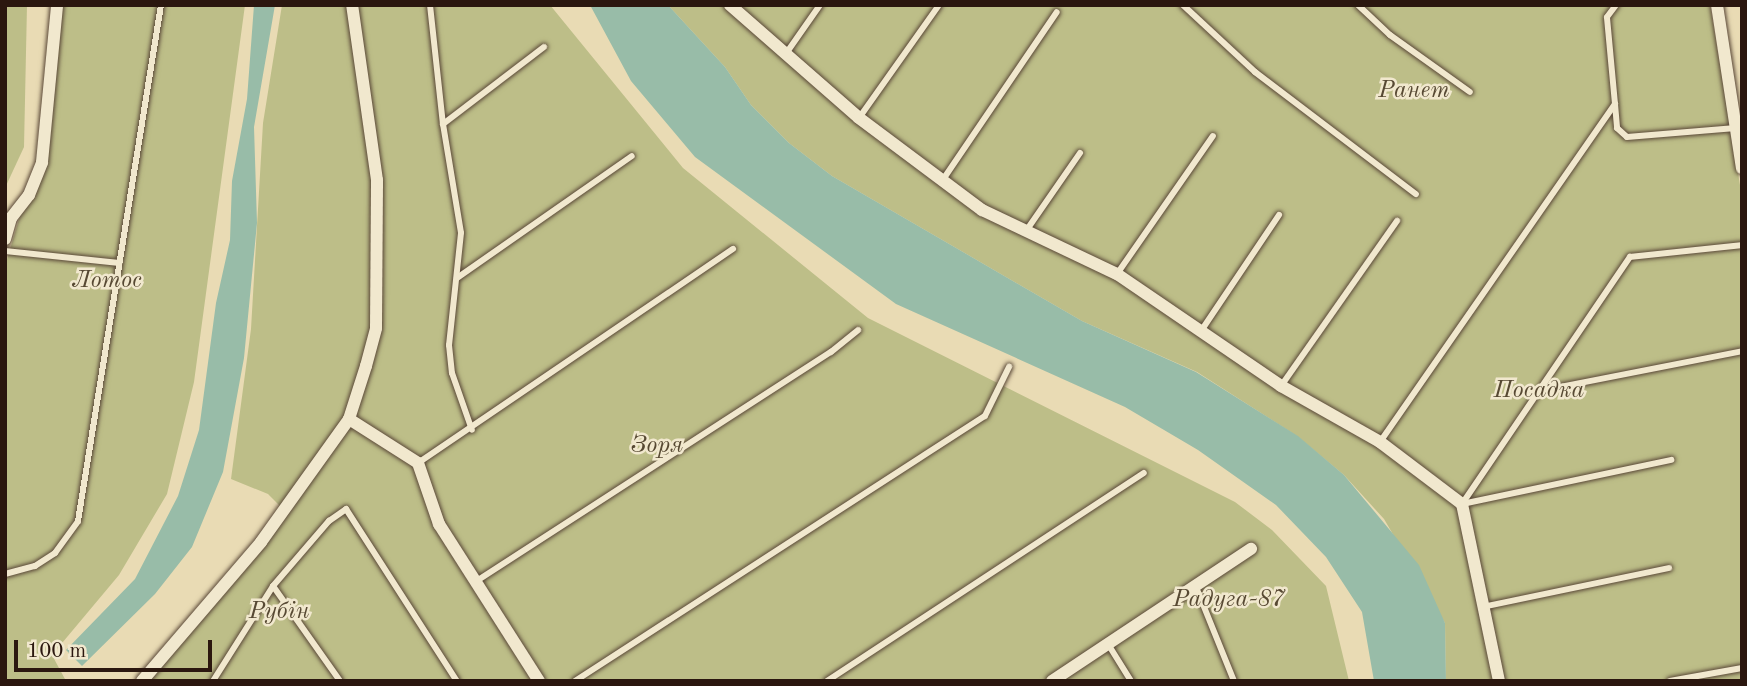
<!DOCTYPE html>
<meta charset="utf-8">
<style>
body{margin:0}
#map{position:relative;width:1747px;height:686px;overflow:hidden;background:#e9dbb4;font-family:"Old Standard TT",serif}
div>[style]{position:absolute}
.green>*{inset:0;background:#bdbe88}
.water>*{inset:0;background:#98bca8}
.roads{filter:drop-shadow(0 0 2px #5a4838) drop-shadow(0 0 2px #5a4838)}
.lane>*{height:6px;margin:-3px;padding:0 3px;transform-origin:3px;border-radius:3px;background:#f1e8ce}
.street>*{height:12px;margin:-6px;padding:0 6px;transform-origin:6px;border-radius:6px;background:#f1e8ce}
span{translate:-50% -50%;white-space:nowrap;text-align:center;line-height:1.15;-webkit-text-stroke:5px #f1e8ce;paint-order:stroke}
.park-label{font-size:24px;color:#574933;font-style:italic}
.frame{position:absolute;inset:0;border:7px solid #2b170f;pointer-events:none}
.scale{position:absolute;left:14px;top:640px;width:198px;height:32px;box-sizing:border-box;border:4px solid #2b170f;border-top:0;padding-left:9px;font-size:21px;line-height:24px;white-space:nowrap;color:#2b170f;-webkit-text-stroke:5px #f1e8ce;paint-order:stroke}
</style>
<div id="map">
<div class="green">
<div style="clip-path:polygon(5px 5px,27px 5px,24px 147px,5px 188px)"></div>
<div style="clip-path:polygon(52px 5px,245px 5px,194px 382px,167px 494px,119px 575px,52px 655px,66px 681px,5px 681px,5px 266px,35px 166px,49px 89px)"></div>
<div style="clip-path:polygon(282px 5px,550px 5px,683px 168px,868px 318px,1235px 502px,1272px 530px,1326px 586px,1349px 681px,137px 681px,282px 508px,268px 494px,231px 479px,251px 329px,263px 123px)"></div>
<div style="clip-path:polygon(668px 5px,1710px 5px,1742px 197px,1742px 681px,1446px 681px,1445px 623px,1384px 519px,1344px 475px,1297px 436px,1197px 372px,1082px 321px,832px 176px,789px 143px,751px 105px,725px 67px)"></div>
</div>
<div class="water">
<div style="clip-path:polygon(254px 5px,275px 5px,254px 127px,257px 223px,244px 358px,223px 472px,192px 547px,155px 594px,82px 666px,66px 650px,135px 579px,178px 496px,199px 430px,216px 303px,230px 240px,232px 181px,247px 99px)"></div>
<div style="clip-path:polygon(590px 5px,668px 5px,725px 67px,751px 105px,789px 143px,832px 176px,1082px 321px,1196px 372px,1298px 436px,1344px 475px,1419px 565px,1445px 623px,1446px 681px,1374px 681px,1362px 612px,1326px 557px,1276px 505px,1198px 450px,1125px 407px,896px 304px,695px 157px,631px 81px)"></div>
</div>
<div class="roads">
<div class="lane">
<div style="left:430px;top:5px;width:120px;rotate:83.8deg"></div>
<div style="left:443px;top:124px;width:110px;rotate:80.6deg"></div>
<div style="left:461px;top:233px;width:113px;rotate:96.1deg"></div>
<div style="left:449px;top:345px;width:28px;rotate:84deg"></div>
<div style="left:452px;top:373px;width:60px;rotate:70.7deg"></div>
<div style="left:1183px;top:5px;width:98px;rotate:42.9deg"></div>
<div style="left:1255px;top:72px;width:202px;rotate:37.2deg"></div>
<div style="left:1358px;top:5px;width:44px;rotate:43.2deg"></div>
<div style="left:1390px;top:35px;width:98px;rotate:35.5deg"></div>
<div style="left:785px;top:55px;width:61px;rotate:-55deg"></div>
<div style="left:1615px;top:104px;width:24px;rotate:85deg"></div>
<div style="left:1617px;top:128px;width:13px;rotate:42deg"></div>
<div style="left:1627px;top:137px;width:109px;rotate:-4.7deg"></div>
<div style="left:859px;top:118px;width:138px;rotate:-54.7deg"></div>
<div style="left:443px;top:124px;width:127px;rotate:-37.3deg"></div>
<div style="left:942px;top:181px;width:204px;rotate:-55.8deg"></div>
<div style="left:1026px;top:231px;width:95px;rotate:-55.3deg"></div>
<div style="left:5px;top:251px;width:115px;rotate:6deg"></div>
<div style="left:1117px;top:274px;width:168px;rotate:-55.2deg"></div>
<div style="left:457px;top:278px;width:213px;rotate:-34.9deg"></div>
<div style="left:1201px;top:331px;width:140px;rotate:-56.1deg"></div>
<div style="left:1281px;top:386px;width:202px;rotate:-54.9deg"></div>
<div style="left:1539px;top:391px;width:207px;rotate:-11.1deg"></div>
<div style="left:1380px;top:442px;width:412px;rotate:-55.2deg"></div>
<div style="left:1615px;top:104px;width:87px;rotate:-95.3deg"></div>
<div style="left:1607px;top:17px;width:15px;rotate:-53deg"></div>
<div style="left:418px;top:463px;width:381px;rotate:-34.2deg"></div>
<div style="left:1462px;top:504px;width:299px;rotate:-55.8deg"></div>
<div style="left:1630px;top:257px;width:113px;rotate:-6.1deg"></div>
<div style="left:1462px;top:504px;width:214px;rotate:-11.9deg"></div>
<div style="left:5px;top:574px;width:31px;rotate:-15deg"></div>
<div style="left:35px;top:566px;width:24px;rotate:-33deg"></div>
<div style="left:55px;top:553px;width:39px;rotate:-54deg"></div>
<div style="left:78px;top:521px;width:523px;rotate:-80.86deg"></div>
<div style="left:475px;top:582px;width:424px;rotate:-32.9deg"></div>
<div style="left:831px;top:352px;width:35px;rotate:-39deg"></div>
<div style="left:273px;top:586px;width:116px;rotate:54.8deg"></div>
<div style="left:1196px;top:587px;width:101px;rotate:68deg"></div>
<div style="left:1487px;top:606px;width:186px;rotate:-11.8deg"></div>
<div style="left:1108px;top:644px;width:44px;rotate:58.1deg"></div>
<div style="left:213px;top:681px;width:112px;rotate:-57.7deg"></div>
<div style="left:273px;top:586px;width:86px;rotate:-49.3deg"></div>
<div style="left:329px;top:521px;width:21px;rotate:-35deg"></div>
<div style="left:346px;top:509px;width:205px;rotate:57.2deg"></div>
<div style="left:575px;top:681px;width:488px;rotate:-32.9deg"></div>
<div style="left:985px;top:416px;width:55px;rotate:-63.9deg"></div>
<div style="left:827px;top:681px;width:379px;rotate:-33.3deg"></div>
<div style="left:1670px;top:681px;width:73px;rotate:-10.2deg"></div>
</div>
<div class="street">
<div style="left:730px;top:5px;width:171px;rotate:41.2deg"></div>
<div style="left:859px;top:118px;width:154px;rotate:36.8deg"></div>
<div style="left:982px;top:210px;width:149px;rotate:25.4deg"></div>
<div style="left:1117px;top:274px;width:199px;rotate:34.3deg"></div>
<div style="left:1281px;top:386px;width:114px;rotate:29.5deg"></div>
<div style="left:1380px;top:442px;width:103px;rotate:37.1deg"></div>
<div style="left:1462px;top:504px;width:181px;rotate:78.2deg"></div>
<div style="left:1717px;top:5px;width:165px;rotate:81.3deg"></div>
<div style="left:5px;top:239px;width:22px;rotate:-74deg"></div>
<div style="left:11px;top:218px;width:29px;rotate:-52deg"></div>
<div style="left:29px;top:195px;width:35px;rotate:-68deg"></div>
<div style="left:42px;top:162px;width:158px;rotate:-84.5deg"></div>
<div style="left:349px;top:419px;width:82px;rotate:32.5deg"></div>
<div style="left:418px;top:463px;width:65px;rotate:71deg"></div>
<div style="left:439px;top:524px;width:186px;rotate:57.5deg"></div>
<div style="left:142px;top:681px;width:183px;rotate:-49.4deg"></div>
<div style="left:261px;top:542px;width:151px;rotate:-54.4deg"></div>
<div style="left:349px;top:419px;width:56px;rotate:-72.2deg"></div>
<div style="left:366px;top:366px;width:39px;rotate:-75deg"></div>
<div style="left:376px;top:328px;width:148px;rotate:-89.6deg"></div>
<div style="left:377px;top:180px;width:177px;rotate:-98.1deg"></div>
<div style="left:1052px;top:681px;width:239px;rotate:-33.6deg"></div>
</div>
</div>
<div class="park-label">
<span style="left:1414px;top:92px">Ранет</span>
<span style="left:107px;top:282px">Лотос</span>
<span style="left:1539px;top:392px">Посадка</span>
<span style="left:657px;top:447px">Зоря</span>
<span style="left:1229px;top:601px">Радуга-87</span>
<span style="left:279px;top:613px">Рубін</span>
</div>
<div class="frame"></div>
<div class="scale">100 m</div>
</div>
